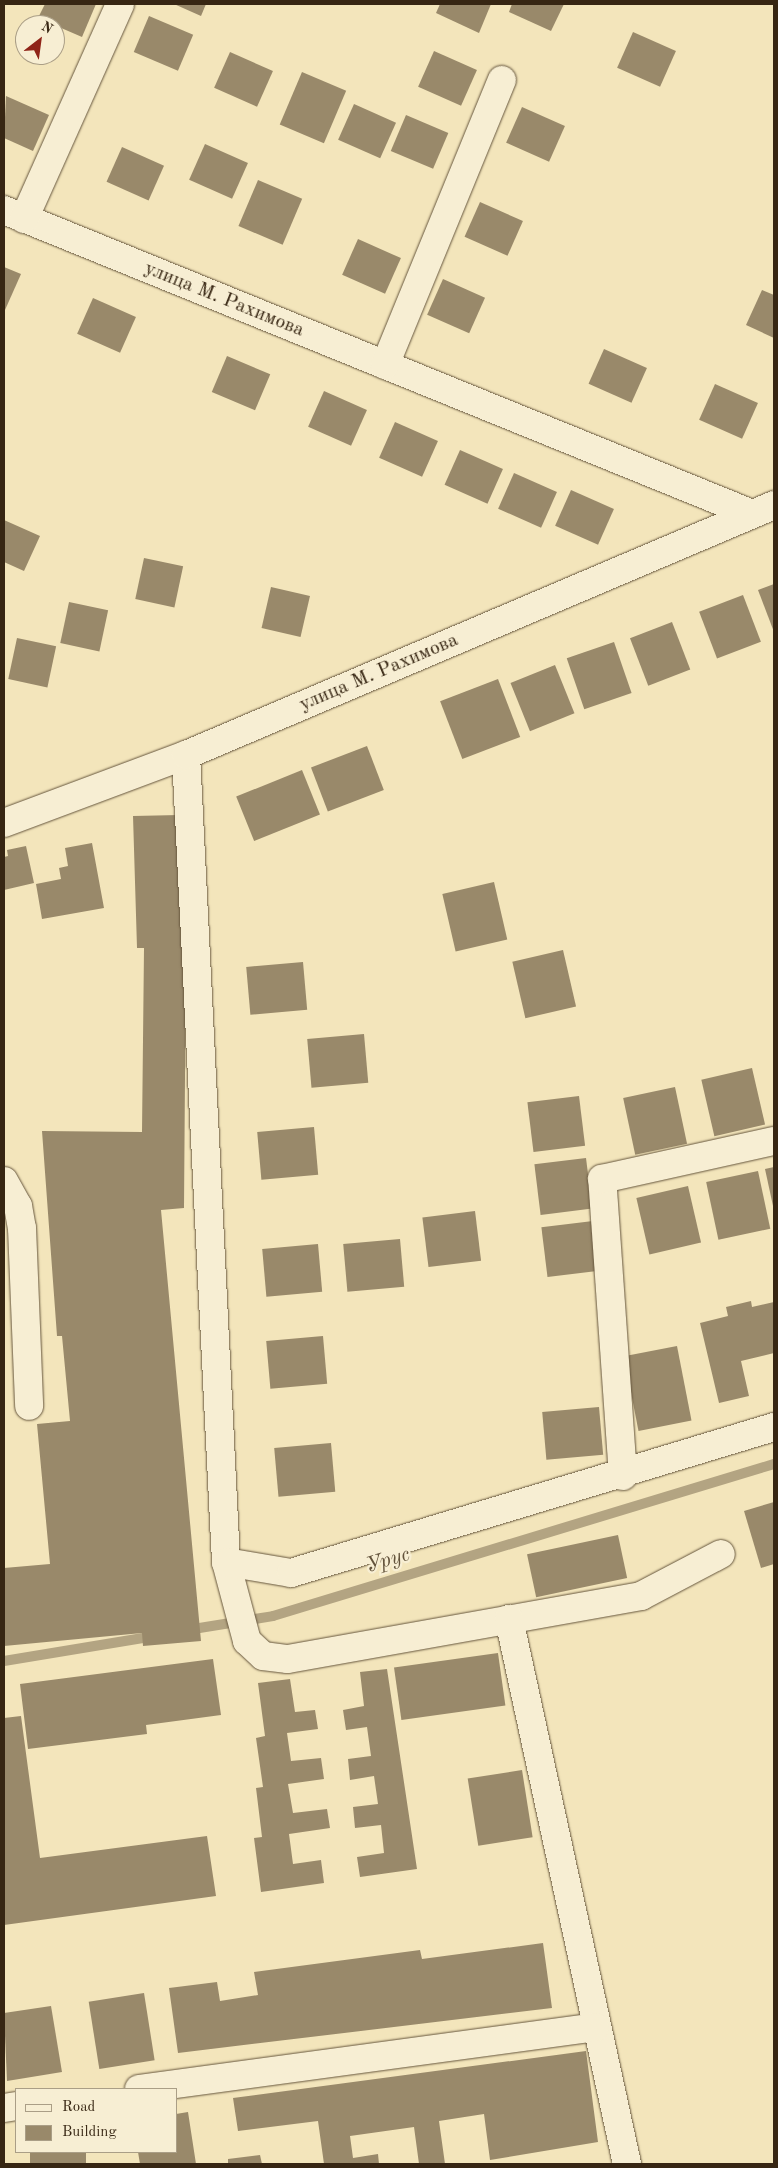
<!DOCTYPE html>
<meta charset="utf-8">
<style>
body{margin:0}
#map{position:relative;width:778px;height:2168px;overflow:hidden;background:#f3e5bb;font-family:"Old Standard TT",serif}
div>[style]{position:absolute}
.stream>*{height:10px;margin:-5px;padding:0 5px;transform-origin:5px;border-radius:5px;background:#b3a482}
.building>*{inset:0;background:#99896a;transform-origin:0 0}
.roads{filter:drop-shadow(0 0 1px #66563d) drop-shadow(0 0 1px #66563d)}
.minor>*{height:28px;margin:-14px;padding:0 14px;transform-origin:14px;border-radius:14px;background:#f7eed3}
span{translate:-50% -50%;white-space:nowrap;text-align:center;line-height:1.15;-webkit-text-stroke:4.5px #f7eed3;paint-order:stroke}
.street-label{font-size:20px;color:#372613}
.water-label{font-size:21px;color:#62523a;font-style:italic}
.frame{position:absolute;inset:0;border:5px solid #372613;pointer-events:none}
.legend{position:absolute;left:15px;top:2088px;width:162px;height:65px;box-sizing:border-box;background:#f7eed3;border:1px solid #aa9e86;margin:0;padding:6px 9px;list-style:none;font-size:15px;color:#372613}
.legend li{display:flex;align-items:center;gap:10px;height:25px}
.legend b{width:25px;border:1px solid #aa9e86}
.north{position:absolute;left:15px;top:15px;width:50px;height:50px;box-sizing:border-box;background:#f7eed3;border:1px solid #aa9e86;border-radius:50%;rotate:30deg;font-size:14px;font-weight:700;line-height:20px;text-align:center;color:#372613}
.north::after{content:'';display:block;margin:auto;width:18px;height:22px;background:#8f2418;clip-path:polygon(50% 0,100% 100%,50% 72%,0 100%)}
</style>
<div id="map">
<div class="stream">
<div style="left:187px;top:1630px;width:87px;rotate:-9.2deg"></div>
<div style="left:273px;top:1616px;width:524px;rotate:-16.88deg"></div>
<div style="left:4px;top:1661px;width:153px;rotate:-9.4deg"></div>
</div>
<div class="building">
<div style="clip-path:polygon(45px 4px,96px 4px,82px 37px,38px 18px)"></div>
<div style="clip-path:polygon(174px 4px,206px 4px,201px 16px)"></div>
<div style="clip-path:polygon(440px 4px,491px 4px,479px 33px,436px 13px)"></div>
<div style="clip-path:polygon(512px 4px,564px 4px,551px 31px,509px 12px)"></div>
<div style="left:149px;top:16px;width:48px;height:39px;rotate:23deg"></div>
<div style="left:633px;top:32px;width:47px;height:39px;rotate:24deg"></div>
<div style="left:434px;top:51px;width:47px;height:39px;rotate:24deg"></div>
<div style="left:230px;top:52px;width:47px;height:39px;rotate:24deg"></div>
<div style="left:302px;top:72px;width:48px;height:57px;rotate:23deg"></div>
<div style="clip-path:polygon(6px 96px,49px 115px,33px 151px,4px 138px)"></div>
<div style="left:354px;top:104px;width:46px;height:39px;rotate:24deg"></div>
<div style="left:522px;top:107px;width:47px;height:39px;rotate:24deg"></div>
<div style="left:406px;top:115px;width:46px;height:39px;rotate:23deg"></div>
<div style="left:205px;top:144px;width:47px;height:39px;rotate:24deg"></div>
<div style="left:122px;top:147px;width:46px;height:38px;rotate:24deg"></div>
<div style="left:258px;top:180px;width:48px;height:50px;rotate:23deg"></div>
<div style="left:480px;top:202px;width:47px;height:38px;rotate:24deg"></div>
<div style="left:358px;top:239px;width:47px;height:39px;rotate:24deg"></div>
<div style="clip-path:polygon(4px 267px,21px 274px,5px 310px,4px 309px)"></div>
<div style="left:443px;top:279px;width:46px;height:39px;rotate:24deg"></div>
<div style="clip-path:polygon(762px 290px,774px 295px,774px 338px,746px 325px)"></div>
<div style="left:93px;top:298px;width:47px;height:39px;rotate:24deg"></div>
<div style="left:604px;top:349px;width:47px;height:38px;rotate:24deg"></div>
<div style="left:227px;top:356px;width:47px;height:39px;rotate:23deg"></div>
<div style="left:715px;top:384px;width:47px;height:39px;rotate:24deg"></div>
<div style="left:324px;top:391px;width:47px;height:39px;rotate:24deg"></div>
<div style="left:395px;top:422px;width:47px;height:39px;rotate:24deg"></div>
<div style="left:460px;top:450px;width:47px;height:38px;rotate:24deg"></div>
<div style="left:514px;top:473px;width:47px;height:39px;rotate:24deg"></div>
<div style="left:571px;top:490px;width:47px;height:39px;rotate:24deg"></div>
<div style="clip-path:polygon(4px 520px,40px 536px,24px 571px,4px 562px)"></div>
<div style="left:144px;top:558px;width:40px;height:42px;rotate:12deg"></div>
<div style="clip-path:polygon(774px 584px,774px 632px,758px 590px)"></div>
<div style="left:271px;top:587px;width:40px;height:42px;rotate:13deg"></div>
<div style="left:743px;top:595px;width:50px;height:47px;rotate:69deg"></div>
<div style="left:69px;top:602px;width:40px;height:42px;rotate:12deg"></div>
<div style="left:672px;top:622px;width:51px;height:45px;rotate:69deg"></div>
<div style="left:17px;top:638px;width:40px;height:42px;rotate:12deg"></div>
<div style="left:614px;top:642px;width:54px;height:50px;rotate:71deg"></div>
<div style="left:555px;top:665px;width:52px;height:48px;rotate:68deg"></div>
<div style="left:498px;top:679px;width:62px;height:62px;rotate:69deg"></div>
<div style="left:367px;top:746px;width:47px;height:60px;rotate:69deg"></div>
<div style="left:302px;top:770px;width:48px;height:71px;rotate:68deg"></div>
<div style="clip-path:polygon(179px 815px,186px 946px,184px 1208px,161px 1210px,201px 1641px,143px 1646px,142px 1633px,4px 1646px,4px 1568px,50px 1564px,37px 1424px,70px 1421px,62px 1336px,57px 1336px,42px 1131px,142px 1132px,144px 948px,137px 948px,133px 816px)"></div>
<div style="clip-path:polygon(92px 843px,104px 908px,42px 919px,36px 884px,61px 879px,59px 868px,68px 866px,65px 848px)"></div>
<div style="clip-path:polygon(26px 846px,34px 883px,4px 890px,4px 857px,8px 856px,7px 850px)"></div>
<div style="left:494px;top:882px;width:59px;height:53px;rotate:77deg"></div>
<div style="left:563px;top:950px;width:58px;height:52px;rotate:77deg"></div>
<div style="left:303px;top:962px;width:48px;height:57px;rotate:85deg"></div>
<div style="left:364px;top:1034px;width:49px;height:57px;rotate:85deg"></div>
<div style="left:752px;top:1068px;width:58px;height:52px;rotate:77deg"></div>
<div style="left:675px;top:1087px;width:58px;height:53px;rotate:78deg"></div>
<div style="left:579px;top:1096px;width:50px;height:52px;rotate:83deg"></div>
<div style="left:314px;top:1127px;width:48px;height:57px;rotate:85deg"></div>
<div style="left:586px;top:1158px;width:51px;height:52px;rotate:83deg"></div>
<div style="clip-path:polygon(774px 1167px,774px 1206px,773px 1206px,765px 1169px)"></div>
<div style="left:758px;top:1171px;width:59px;height:53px;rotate:78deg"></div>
<div style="left:688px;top:1186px;width:58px;height:53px;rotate:77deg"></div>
<div style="left:475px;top:1211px;width:50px;height:53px;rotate:83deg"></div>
<div style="left:593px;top:1221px;width:50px;height:52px;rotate:83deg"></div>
<div style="left:400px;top:1239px;width:48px;height:57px;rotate:85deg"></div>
<div style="left:318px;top:1244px;width:48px;height:56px;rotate:85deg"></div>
<div style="clip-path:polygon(751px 1301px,752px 1307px,774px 1302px,774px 1353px,741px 1361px,749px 1396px,719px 1403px,700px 1323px,728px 1316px,726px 1307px)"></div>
<div style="left:323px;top:1336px;width:48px;height:57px;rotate:85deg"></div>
<div style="left:677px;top:1346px;width:76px;height:54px;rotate:79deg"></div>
<div style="left:599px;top:1407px;width:48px;height:57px;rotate:85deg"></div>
<div style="left:331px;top:1443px;width:49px;height:57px;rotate:85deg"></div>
<div style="clip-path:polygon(774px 1502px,774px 1564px,761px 1568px,744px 1511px)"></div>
<div style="left:618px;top:1535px;width:44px;height:93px;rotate:78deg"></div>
<div style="left:498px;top:1653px;width:53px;height:105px;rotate:82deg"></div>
<div style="clip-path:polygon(213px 1659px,221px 1715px,146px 1725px,147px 1734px,28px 1749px,20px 1684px)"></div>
<div style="clip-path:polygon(387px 1669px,417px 1869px,360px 1877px,357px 1857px,384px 1853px,381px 1825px,355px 1828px,353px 1807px,378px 1804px,374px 1776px,350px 1780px,348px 1759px,371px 1756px,367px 1727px,346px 1730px,343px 1710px,364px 1706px,360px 1672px)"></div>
<div style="clip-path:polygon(290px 1679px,295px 1712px,315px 1710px,318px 1729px,287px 1733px,291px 1761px,321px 1758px,324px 1779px,288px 1784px,293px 1813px,327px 1809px,330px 1828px,289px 1834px,293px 1864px,321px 1860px,324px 1883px,261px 1892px,254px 1838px,262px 1837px,256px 1788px,263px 1787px,256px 1738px,265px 1736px,258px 1683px)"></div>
<div style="clip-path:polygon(21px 1716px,40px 1858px,207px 1836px,216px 1896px,4px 1925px,4px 1718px)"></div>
<div style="left:522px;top:1770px;width:68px;height:55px;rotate:81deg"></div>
<div style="clip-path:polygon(543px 1943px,552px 2008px,178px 2053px,169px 1988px,217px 1982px,220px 2001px,258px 1995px,254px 1972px,420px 1950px,422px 1959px)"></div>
<div style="left:144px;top:1993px;width:68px;height:56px;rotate:81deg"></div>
<div style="clip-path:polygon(51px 2006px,62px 2072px,7px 2081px,4px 2013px)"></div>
<div style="clip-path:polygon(586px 2051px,598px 2142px,490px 2160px,484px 2114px,439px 2121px,445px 2164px,419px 2164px,414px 2127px,350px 2136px,353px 2158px,378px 2154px,379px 2164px,324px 2164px,318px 2121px,238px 2131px,233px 2098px)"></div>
<div style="clip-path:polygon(188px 2112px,196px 2164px,140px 2164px,138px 2152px,176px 2152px,176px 2114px)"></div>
<div style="left:30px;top:2152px;width:56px;height:12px"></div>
<div style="clip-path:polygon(260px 2155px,262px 2164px,228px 2164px,228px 2159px)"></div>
</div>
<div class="roads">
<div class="minor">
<div style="left:4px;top:210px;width:805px;rotate:22.11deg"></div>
<div style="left:24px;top:219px;width:235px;rotate:-65.9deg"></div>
<div style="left:385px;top:365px;width:308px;rotate:-67.7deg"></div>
<div style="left:186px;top:755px;width:808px;rotate:87.16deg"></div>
<div style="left:226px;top:1562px;width:82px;rotate:75.1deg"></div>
<div style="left:247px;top:1641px;width:22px;rotate:43deg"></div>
<div style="left:263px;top:1656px;width:25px;rotate:7deg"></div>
<div style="left:288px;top:1659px;width:359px;rotate:-10.1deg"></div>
<div style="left:641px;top:1596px;width:90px;rotate:-27.7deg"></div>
<div style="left:4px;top:823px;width:194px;rotate:-20.5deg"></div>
<div style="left:186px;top:755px;width:639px;rotate:-23.03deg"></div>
<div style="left:4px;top:1181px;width:29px;rotate:61deg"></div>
<div style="left:18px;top:1206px;width:22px;rotate:80deg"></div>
<div style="left:22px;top:1228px;width:178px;rotate:87.7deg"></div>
<div style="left:623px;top:1476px;width:298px;rotate:-94deg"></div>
<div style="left:602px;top:1179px;width:176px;rotate:-12.5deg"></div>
<div style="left:226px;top:1562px;width:66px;rotate:9.6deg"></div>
<div style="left:291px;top:1573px;width:505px;rotate:-16.82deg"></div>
<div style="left:509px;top:1619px;width:558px;rotate:77.78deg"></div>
<div style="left:139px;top:2089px;width:460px;rotate:-7.7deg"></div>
<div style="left:4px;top:2108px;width:12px;rotate:-9deg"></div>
</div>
</div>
<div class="street-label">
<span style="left:224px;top:300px;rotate:22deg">улица М. Рахимова</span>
<span style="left:379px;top:673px;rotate:-23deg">улица М. Рахимова</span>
</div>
<div class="water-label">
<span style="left:388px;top:1561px;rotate:-17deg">Урус</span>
</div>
<div class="frame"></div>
<ul class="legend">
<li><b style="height:6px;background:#f7eed3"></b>Road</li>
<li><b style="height:14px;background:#99896a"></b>Building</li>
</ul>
<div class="north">N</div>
</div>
